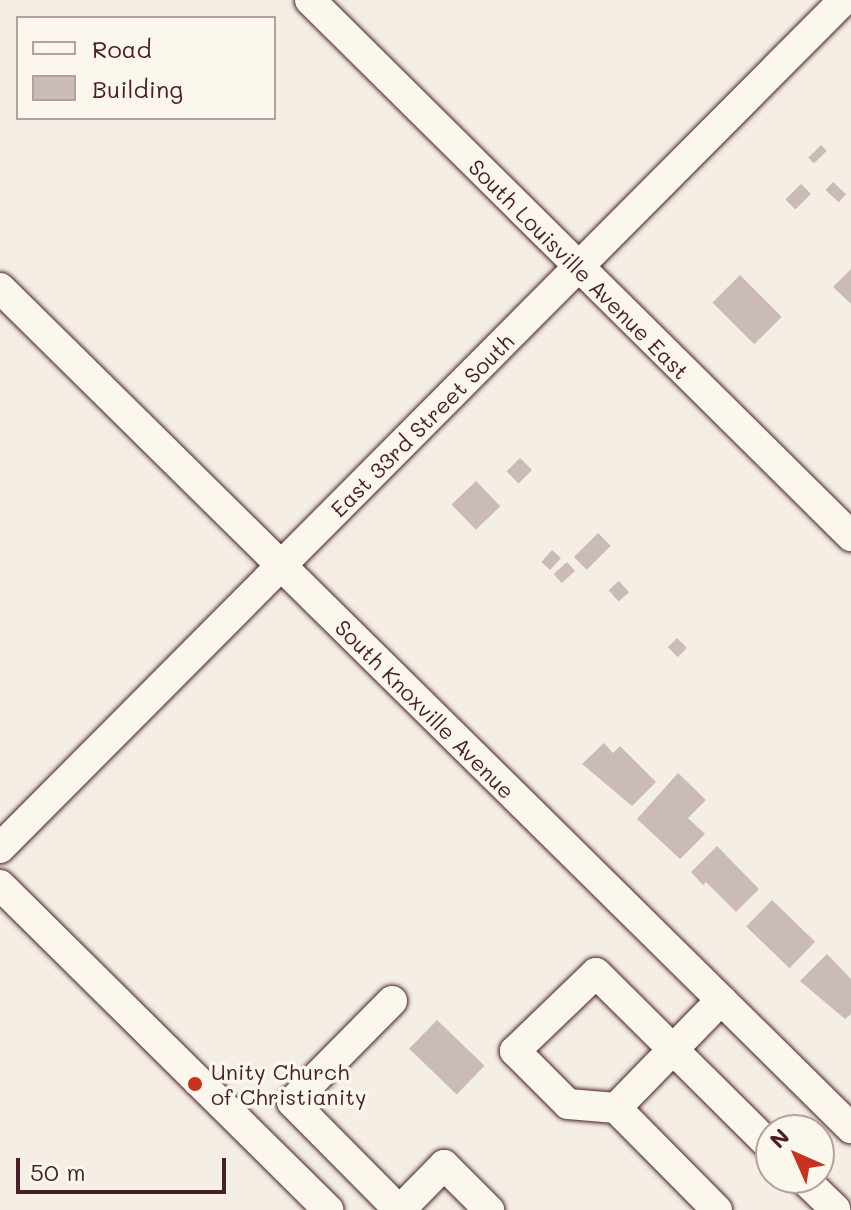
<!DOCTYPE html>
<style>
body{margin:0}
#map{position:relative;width:851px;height:1210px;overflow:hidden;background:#f4eee4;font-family:Mali,sans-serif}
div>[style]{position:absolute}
.building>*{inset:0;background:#cabbb6;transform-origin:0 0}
.roads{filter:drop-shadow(0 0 2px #4a1f2b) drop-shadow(0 0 2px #4a1f2b)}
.minor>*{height:30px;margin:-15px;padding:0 15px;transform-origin:15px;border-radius:15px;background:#fbf7ec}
.dots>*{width:22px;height:22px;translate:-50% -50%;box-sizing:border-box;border:4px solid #fbf7ec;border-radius:50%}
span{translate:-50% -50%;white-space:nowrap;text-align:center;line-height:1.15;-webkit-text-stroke:7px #fbf7ec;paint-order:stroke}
.street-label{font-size:22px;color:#4a1f2b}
.poi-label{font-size:22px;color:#4a1f2b}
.left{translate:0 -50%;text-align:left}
.legend{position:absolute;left:16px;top:16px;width:260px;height:104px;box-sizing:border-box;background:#fbf7ec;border:2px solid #b4a19f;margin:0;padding:10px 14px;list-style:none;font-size:24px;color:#4a1f2b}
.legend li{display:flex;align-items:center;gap:16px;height:40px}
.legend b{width:40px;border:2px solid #b4a19f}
.north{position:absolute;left:755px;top:1114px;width:80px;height:80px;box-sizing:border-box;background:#fbf7ec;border:2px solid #b4a19f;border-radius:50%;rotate:315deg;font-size:22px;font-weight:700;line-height:32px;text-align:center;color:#4a1f2b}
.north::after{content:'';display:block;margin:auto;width:28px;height:36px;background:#c8321e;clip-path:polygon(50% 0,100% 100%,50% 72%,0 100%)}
.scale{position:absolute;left:16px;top:1158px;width:210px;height:36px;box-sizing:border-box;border:4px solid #4a1f2b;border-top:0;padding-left:10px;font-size:24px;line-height:28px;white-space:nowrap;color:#4a1f2b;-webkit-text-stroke:6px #fbf7ec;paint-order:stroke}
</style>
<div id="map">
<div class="building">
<div style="left:821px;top:145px;width:8px;height:18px;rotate:45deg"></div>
<div style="left:833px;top:182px;width:18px;height:11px;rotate:43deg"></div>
<div style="left:801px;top:184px;width:14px;height:22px;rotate:45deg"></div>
<div style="clip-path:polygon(851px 269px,851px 304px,833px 287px)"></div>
<div style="left:740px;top:275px;width:59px;height:39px;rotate:45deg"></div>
<div style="left:520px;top:458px;width:17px;height:19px;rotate:45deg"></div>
<div style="left:476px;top:481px;width:35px;height:34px;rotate:46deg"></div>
<div style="left:598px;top:533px;width:18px;height:34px;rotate:45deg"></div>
<div style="left:552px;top:550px;width:12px;height:16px;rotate:42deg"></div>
<div style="left:567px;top:562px;width:12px;height:18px;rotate:48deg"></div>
<div style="left:619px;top:581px;width:15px;height:14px;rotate:48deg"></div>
<div style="left:677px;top:638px;width:14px;height:13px;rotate:45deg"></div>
<div style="clip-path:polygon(604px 743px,613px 753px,620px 746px,656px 782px,632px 806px,582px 764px)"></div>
<div style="clip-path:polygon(678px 773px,706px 800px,688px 818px,705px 834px,680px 859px,637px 819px)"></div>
<div style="clip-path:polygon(717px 846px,759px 889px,736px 912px,706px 882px,703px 885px,691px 872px)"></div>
<div style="left:772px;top:900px;width:60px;height:37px;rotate:44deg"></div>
<div style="clip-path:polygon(827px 954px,851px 979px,851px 1014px,845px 1019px,800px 981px)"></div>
<div style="left:437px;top:1020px;width:66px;height:40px;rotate:44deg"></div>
</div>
<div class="roads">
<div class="minor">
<div style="left:310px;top:0;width:762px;rotate:44.73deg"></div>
<div style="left:0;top:288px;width:1196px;rotate:44.63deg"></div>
<div style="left:0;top:848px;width:1196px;rotate:-45.14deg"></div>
<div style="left:0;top:885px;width:462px;rotate:44.7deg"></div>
<div style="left:392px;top:1001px;width:142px;rotate:134.7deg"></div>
<div style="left:292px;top:1102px;width:152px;rotate:45.3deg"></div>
<div style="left:616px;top:1108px;width:48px;rotate:-175.2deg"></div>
<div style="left:568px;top:1104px;width:75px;rotate:-135deg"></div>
<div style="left:515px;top:1051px;width:112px;rotate:-43.9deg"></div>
<div style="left:596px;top:973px;width:247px;rotate:44.8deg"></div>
<div style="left:803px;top:1178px;width:45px;rotate:44.1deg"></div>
<div style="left:400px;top:1210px;width:63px;rotate:-45.6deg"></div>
<div style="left:444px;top:1165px;width:64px;rotate:45deg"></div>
<div style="left:717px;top:1210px;width:144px;rotate:-134.7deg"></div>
<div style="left:616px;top:1108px;width:151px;rotate:-45.8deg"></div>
</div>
</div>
<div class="dots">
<div style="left:195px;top:1084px;background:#c8321e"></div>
</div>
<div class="street-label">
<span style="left:579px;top:269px;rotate:45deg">South Louisville Avenue East</span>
<span style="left:422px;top:425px;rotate:-45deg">East 33rd Street South</span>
<span style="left:425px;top:709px;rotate:45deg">South Knoxville Avenue</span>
</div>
<div class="poi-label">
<span class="left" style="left:211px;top:1084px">Unity Church<br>of Christianity</span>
</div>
<ul class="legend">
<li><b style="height:10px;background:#fbf7ec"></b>Road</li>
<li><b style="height:22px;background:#cabbb6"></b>Building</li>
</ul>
<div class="north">N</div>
<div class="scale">50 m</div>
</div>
